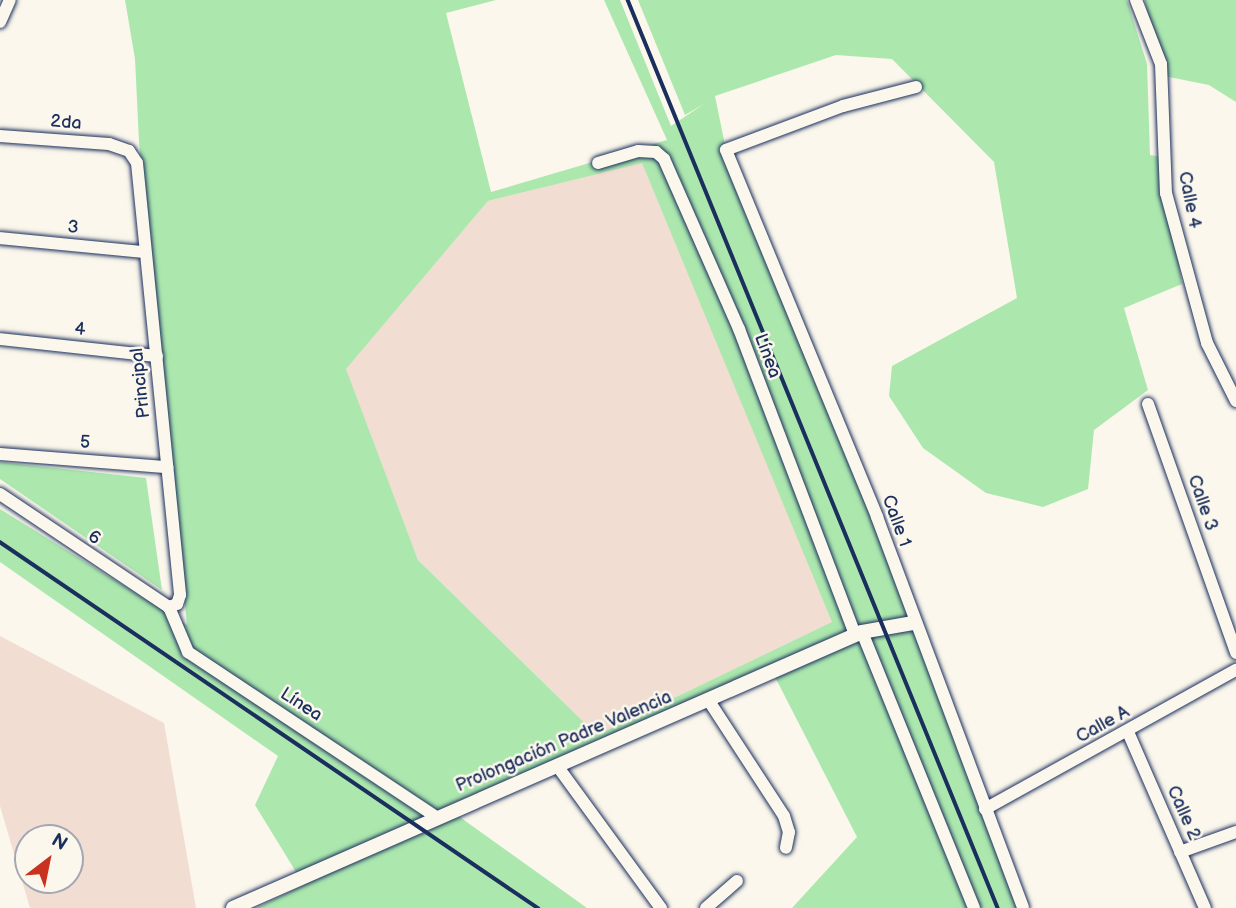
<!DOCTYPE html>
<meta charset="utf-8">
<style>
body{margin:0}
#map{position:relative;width:1236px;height:908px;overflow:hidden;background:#fbf7ec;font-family:"Balsamiq Sans",sans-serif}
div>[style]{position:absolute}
.built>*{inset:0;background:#f1ddd2}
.green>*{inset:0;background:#ace8ae}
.roads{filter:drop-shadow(0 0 2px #1b2f5e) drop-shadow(0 0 2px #1b2f5e)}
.minor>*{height:12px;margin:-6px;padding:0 6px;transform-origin:6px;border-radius:6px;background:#fbf7ec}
.tertiary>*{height:14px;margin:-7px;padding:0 7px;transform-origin:7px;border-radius:7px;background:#fbf7ec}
.rail>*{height:3.5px;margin:-1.75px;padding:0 1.75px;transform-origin:1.75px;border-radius:1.75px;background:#1b2f5e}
span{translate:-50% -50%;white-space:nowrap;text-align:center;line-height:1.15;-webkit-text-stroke:5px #fbf7ec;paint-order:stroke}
.street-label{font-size:18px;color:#1b2f5e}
.north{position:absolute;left:14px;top:824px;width:70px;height:70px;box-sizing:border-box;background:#fbf7ec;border:2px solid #a1a7b3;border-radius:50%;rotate:32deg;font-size:19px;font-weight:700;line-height:28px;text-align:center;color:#1b2f5e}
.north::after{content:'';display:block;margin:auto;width:24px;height:32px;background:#c8321e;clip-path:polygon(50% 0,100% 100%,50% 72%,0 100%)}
</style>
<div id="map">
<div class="built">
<div style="clip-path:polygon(642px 162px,833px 622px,597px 735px,418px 560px,345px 369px,488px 201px)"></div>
<div style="clip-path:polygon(evenodd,0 636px,164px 723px,196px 908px,30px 908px,0 806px,0 636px,28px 838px,70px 838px,70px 880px,28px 880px,28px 838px)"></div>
</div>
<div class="green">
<div style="clip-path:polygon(evenodd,125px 0,496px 0,446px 13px,491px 192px,667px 140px,604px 0,620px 0,671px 126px,704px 104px,685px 115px,638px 0,1127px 0,1147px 64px,1150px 155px,1161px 157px,1182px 284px,1124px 308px,1148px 390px,1094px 430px,1088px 489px,1043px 507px,986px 493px,923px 448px,889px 396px,892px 366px,1017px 298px,994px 162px,892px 59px,836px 55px,715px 96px,726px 150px,841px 433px,1022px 908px,792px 908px,857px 837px,774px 675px,457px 815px,587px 908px,256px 908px,304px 885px,255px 805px,278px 756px,0 562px,0 509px,187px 625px,139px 142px,135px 59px,125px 0,642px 163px,832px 622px,597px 735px,418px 560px,346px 369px,488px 201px,642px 163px)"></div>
<div style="clip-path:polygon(1145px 0,1236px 0,1236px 102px,1209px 85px,1159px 75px)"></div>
<div style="clip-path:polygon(0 462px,146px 478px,162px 590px,0 479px)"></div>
</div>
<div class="roads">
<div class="minor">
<div style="left:1136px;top:0;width:69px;rotate:68.7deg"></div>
<div style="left:1161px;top:64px;width:129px;rotate:87.8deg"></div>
<div style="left:1166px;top:193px;width:156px;rotate:74.7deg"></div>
<div style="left:1207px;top:343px;width:65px;rotate:63.4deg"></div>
<div style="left:0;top:22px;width:24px;rotate:-66deg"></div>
<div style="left:916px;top:87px;width:75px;rotate:165.4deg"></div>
<div style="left:843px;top:106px;width:125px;rotate:159.4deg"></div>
<div style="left:726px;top:150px;width:397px;rotate:67.6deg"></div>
<div style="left:877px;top:517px;width:417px;rotate:69.5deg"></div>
<div style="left:0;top:136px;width:109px;rotate:4.2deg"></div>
<div style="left:109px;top:144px;width:21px;rotate:19deg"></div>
<div style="left:129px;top:151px;width:14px;rotate:56deg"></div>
<div style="left:137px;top:163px;width:434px;rotate:84.3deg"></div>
<div style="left:180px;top:595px;width:9px;rotate:108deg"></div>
<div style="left:177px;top:604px;width:9px;rotate:159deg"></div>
<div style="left:598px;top:163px;width:42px;rotate:-16.7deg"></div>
<div style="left:638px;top:151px;width:18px;rotate:3deg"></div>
<div style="left:656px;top:152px;width:11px;rotate:41deg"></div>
<div style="left:664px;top:159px;width:186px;rotate:66.2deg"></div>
<div style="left:739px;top:329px;width:327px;rotate:69.2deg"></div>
<div style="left:0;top:238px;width:144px;rotate:5.6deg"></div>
<div style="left:0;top:339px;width:158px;rotate:6.2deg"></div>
<div style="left:1148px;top:404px;width:264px;rotate:70.5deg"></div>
<div style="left:0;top:454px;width:168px;rotate:4.5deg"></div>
<div style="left:0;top:494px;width:203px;rotate:33.8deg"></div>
<div style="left:169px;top:607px;width:49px;rotate:67.1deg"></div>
<div style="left:188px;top:652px;width:296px;rotate:33.6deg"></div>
<div style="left:862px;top:632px;width:298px;rotate:67.9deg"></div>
<div style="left:709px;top:701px;width:137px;rotate:56.9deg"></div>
<div style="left:784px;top:816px;width:17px;rotate:73deg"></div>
<div style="left:789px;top:832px;width:16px;rotate:101deg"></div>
<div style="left:1128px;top:732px;width:192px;rotate:66.4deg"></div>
<div style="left:558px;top:767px;width:175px;rotate:53.9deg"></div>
<div style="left:985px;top:809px;width:287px;rotate:-29deg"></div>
<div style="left:1180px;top:852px;width:59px;rotate:-19.7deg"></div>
<div style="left:706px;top:908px;width:41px;rotate:-41.1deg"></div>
</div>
<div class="tertiary">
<div style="left:233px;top:908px;width:687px;rotate:-23.69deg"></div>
<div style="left:862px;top:632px;width:52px;rotate:-10deg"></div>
</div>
</div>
<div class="rail">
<div style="left:628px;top:0;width:980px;rotate:67.83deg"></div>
<div style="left:0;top:542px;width:651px;rotate:34.23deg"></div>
</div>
<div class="street-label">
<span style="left:66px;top:123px;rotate:5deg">2da</span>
<span style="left:1189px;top:200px;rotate:79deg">Calle 4</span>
<span style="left:73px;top:228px;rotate:6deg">3</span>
<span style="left:80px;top:330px;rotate:6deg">4</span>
<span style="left:767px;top:356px;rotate:70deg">Línea</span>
<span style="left:141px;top:383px;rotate:-96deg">Principal</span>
<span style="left:85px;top:443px;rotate:4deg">5</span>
<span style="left:1202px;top:503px;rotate:71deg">Calle 3</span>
<span style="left:896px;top:521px;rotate:70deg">Calle 1</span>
<span style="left:94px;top:538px;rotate:35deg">6</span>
<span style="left:301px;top:705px;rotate:33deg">Línea</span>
<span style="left:1103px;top:725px;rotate:-29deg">Calle A</span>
<span style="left:564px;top:742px;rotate:-23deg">Prolongación Padre Valencia</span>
<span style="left:1183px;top:813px;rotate:66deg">Calle 2</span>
</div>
<div class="north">N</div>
</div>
